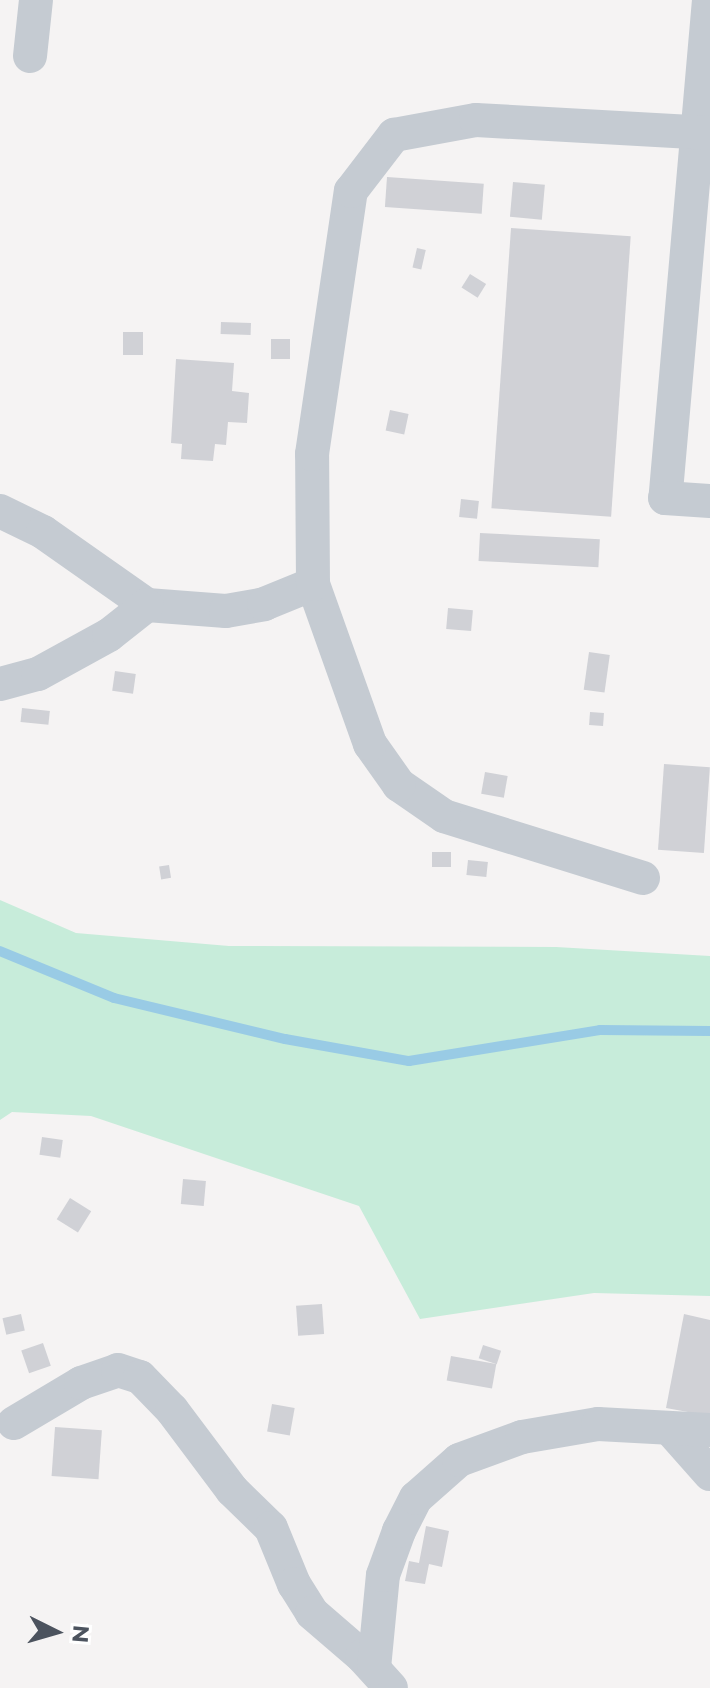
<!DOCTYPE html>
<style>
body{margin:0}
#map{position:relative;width:710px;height:1688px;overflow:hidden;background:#f5f3f3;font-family:Montserrat,sans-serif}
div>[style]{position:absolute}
.green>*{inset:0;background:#c7ecda}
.stream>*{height:10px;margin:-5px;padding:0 5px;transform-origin:5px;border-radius:5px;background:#99cbe5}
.building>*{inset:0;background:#d0d1d6;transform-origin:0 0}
.minor>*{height:34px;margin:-17px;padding:0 17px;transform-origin:17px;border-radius:17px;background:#c5cbd2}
span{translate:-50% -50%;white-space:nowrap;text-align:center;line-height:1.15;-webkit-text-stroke:7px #fff;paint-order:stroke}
.north{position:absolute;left:16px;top:1592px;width:80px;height:80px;-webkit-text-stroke:6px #fff;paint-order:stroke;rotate:95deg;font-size:22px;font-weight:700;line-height:32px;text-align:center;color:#4c535e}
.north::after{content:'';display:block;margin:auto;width:28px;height:36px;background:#4c535e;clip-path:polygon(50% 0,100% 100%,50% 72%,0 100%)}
</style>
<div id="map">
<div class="green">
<div style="clip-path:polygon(0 900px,76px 933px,229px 946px,556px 947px,710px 956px,710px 1296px,594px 1293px,420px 1319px,359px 1206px,91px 1116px,12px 1112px,0 1120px)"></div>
</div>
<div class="stream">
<div style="left:0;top:951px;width:123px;rotate:22.4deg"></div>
<div style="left:114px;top:998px;width:176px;rotate:13.5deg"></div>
<div style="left:285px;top:1039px;width:126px;rotate:10.1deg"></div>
<div style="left:409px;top:1061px;width:193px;rotate:-9.2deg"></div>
<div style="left:600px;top:1030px;width:110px;rotate:0.5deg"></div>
</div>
<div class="building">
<div style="left:387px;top:177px;width:97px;height:30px;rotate:4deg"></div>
<div style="left:513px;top:182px;width:32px;height:35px;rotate:5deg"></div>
<div style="left:511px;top:228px;width:120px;height:281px;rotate:4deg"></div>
<div style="left:417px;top:248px;width:9px;height:20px;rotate:13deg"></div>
<div style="left:470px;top:274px;width:19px;height:16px;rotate:32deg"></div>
<div style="left:221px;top:322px;width:30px;height:12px;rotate:2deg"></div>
<div style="left:123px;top:332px;width:20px;height:23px"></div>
<div style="left:271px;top:339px;width:19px;height:20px"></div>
<div style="clip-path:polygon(176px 359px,234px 363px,232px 391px,249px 393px,247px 423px,228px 422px,226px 445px,215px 444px,213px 461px,181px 459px,182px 444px,171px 443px)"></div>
<div style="left:390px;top:410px;width:19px;height:21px;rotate:12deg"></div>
<div style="left:461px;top:499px;width:18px;height:18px;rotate:6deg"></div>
<div style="left:480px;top:533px;width:120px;height:28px;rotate:3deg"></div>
<div style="left:448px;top:608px;width:25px;height:21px;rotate:5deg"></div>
<div style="left:589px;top:652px;width:21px;height:38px;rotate:8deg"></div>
<div style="left:115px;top:671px;width:21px;height:20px;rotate:8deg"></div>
<div style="left:22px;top:708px;width:28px;height:14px;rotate:6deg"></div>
<div style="left:590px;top:712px;width:14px;height:13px;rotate:4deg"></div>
<div style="left:664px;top:764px;width:46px;height:86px;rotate:4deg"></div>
<div style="left:485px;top:772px;width:23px;height:22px;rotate:10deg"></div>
<div style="left:432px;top:852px;width:19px;height:15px"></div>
<div style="left:468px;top:860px;width:20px;height:15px;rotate:6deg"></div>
<div style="left:169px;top:865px;width:13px;height:10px;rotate:81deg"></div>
<div style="left:42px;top:1137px;width:21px;height:18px;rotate:8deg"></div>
<div style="left:183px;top:1179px;width:23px;height:25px;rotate:5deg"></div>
<div style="left:70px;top:1198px;width:25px;height:25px;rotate:32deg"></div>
<div style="left:322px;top:1304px;width:30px;height:26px;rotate:86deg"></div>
<div style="left:21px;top:1314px;width:17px;height:19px;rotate:77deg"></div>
<div style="clip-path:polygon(684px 1314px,710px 1320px,710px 1416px,666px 1408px)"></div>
<div style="left:43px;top:1343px;width:24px;height:23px;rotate:71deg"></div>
<div style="left:483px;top:1345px;width:19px;height:14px;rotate:18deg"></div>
<div style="left:451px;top:1356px;width:46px;height:25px;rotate:10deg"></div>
<div style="left:272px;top:1404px;width:23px;height:28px;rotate:10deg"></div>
<div style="left:55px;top:1427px;width:47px;height:49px;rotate:4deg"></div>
<div style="clip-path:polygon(426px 1526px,449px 1531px,442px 1567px,429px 1564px,425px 1584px,405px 1581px,409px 1561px,419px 1563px)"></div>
</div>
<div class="minor">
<div style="left:709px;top:0;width:500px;rotate:95deg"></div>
<div style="left:665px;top:498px;width:45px;rotate:3.8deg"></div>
<div style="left:30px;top:56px;width:56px;rotate:-83.9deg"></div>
<div style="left:0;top:511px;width:48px;rotate:26deg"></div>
<div style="left:43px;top:532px;width:127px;rotate:35.1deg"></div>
<div style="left:147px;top:605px;width:79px;rotate:4.3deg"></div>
<div style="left:226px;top:611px;width:39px;rotate:-10deg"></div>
<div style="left:264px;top:604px;width:53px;rotate:-22.2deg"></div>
<div style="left:0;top:684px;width:39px;rotate:-15deg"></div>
<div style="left:38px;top:674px;width:81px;rotate:-28.8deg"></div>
<div style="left:109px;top:635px;width:48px;rotate:-38.3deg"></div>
<div style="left:643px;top:878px;width:208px;rotate:-162.7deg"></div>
<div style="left:444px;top:816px;width:55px;rotate:-145.4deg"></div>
<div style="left:399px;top:785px;width:50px;rotate:-125.3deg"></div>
<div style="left:370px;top:744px;width:170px;rotate:-109.6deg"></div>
<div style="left:313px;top:584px;width:130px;rotate:-90.4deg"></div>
<div style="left:312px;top:454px;width:266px;rotate:-81.6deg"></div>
<div style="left:351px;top:191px;width:71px;rotate:-52.5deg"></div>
<div style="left:394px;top:135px;width:83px;rotate:-10.4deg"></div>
<div style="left:476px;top:120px;width:234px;rotate:3.2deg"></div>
<div style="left:14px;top:1423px;width:78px;rotate:-30.8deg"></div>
<div style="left:81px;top:1383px;width:39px;rotate:-19deg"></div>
<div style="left:118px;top:1370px;width:23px;rotate:18deg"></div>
<div style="left:140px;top:1377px;width:46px;rotate:45.9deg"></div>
<div style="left:172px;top:1410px;width:100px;rotate:53.1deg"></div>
<div style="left:232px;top:1490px;width:54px;rotate:44.3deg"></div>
<div style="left:271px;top:1528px;width:61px;rotate:67.7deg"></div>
<div style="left:294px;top:1584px;width:34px;rotate:58deg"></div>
<div style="left:312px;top:1613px;width:66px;rotate:40.7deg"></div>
<div style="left:362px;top:1656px;width:43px;rotate:47.8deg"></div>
<div style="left:671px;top:1430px;width:59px;rotate:48.4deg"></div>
<div style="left:374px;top:1668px;width:93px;rotate:-84.5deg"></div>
<div style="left:383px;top:1575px;width:47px;rotate:-70deg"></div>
<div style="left:399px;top:1531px;width:37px;rotate:-63deg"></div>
<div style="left:416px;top:1498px;width:57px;rotate:-41.5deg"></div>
<div style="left:459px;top:1460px;width:67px;rotate:-20.1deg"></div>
<div style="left:522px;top:1437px;width:77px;rotate:-9.7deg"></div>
<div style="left:598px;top:1424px;width:112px;rotate:3.1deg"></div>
</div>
<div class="north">N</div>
</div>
